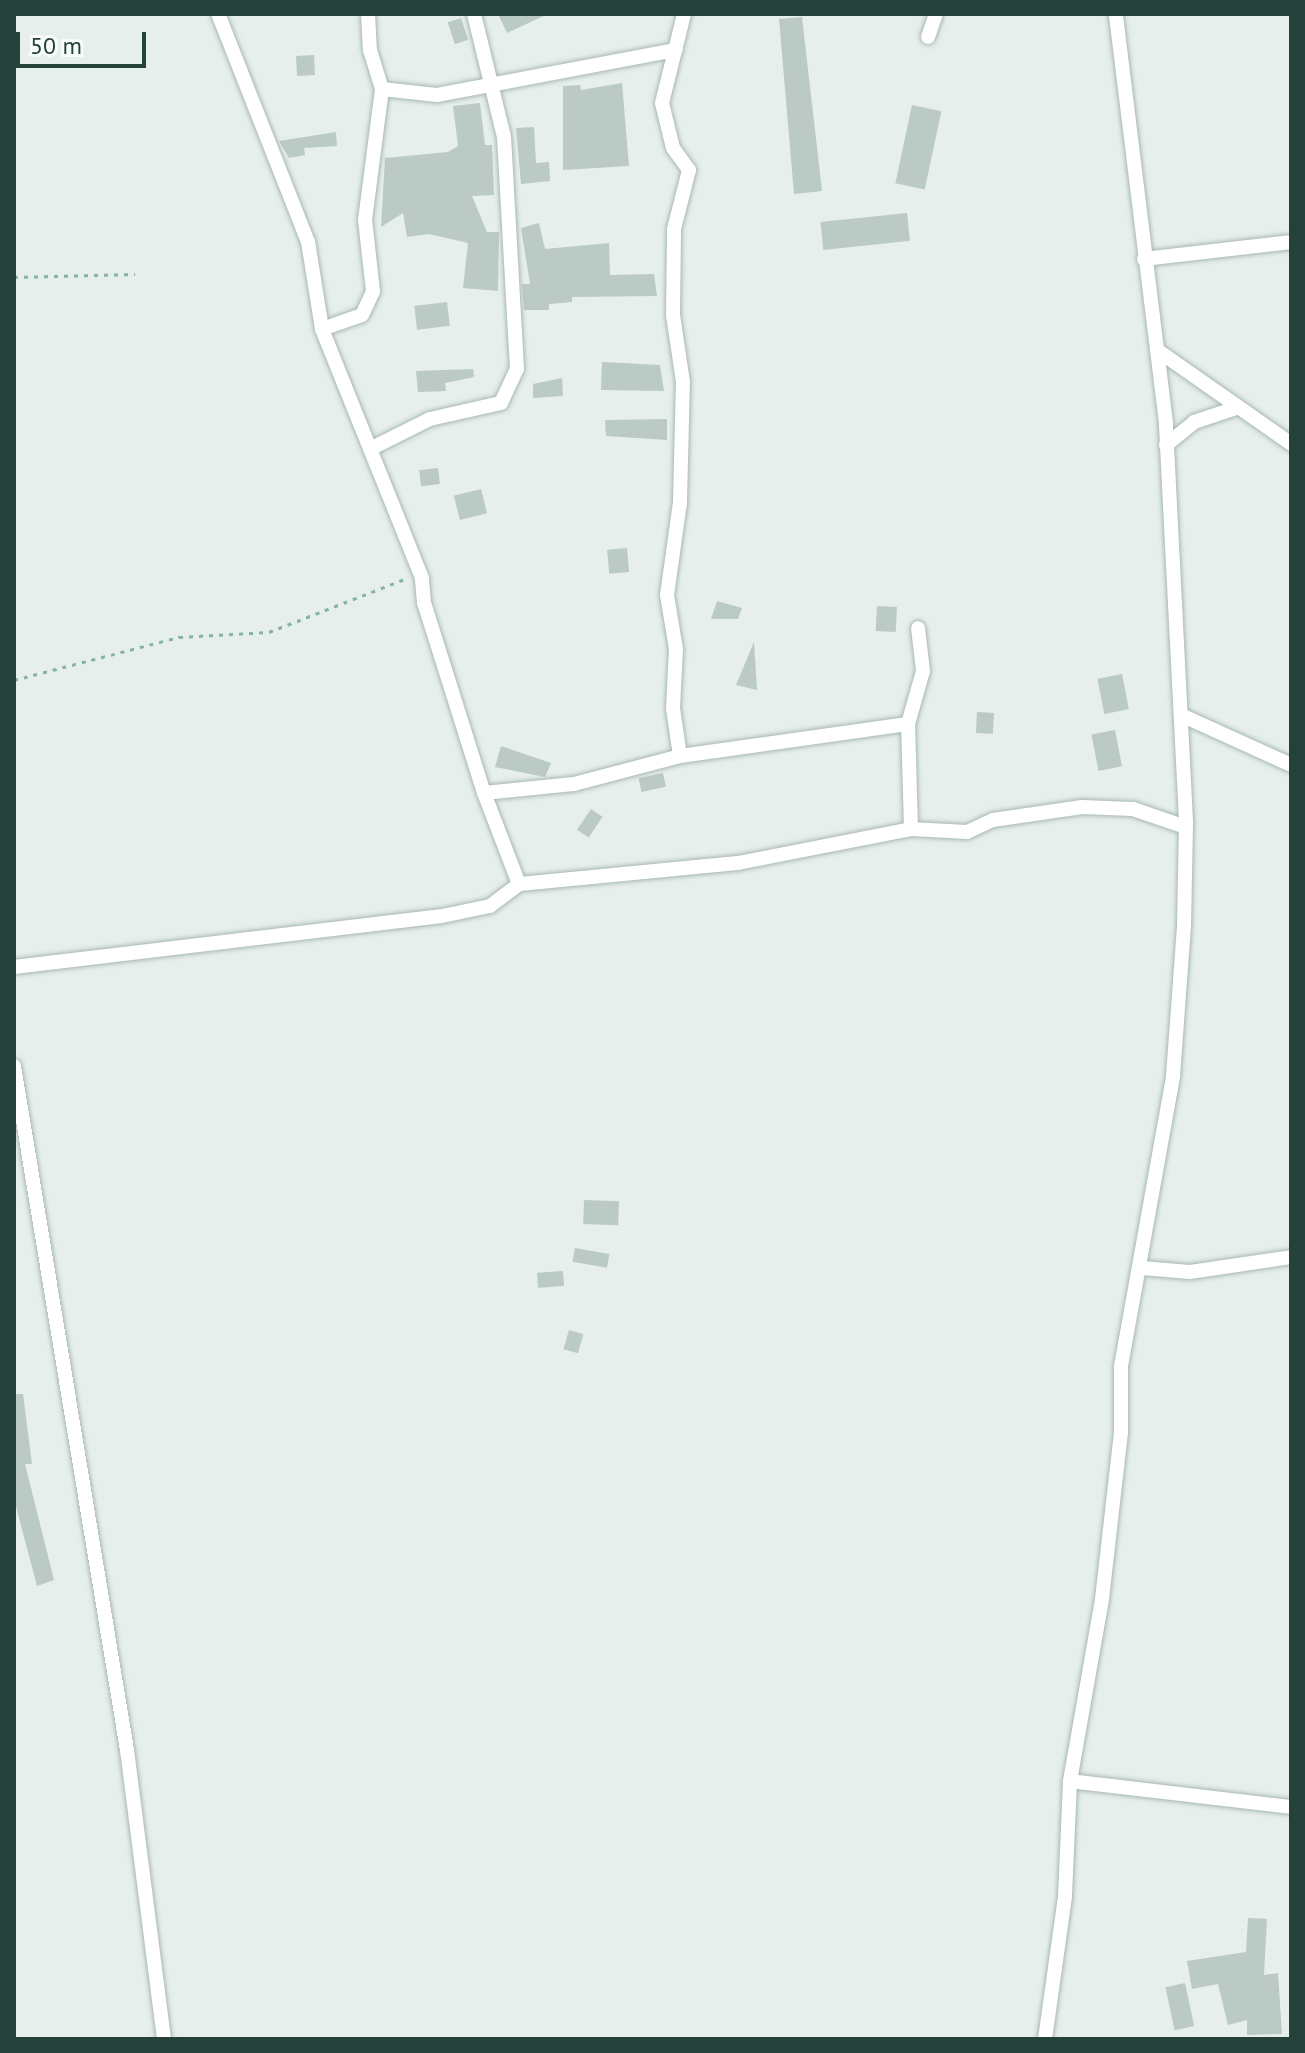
<!DOCTYPE html>
<style>
body{margin:0}
#map{position:relative;width:1305px;height:2053px;overflow:hidden;background:#e6efeb;font-family:"PT Sans",sans-serif}
div>[style]{position:absolute}
.building>*{inset:0;background:#bbcac4;transform-origin:0 0}
.path>*{height:3px;margin-top:-1.5px;transform-origin:0;background:repeating-linear-gradient(90deg,#86b3a5 0 4px,transparent 0 10px)}
.roads{filter:drop-shadow(0 0 2px #a8b8b2) drop-shadow(0 0 2px #a8b8b2)}
.minor>*{height:14px;margin:-7px;padding:0 7px;transform-origin:7px;border-radius:7px;background:#fff}
span{translate:-50% -50%;white-space:nowrap;text-align:center;line-height:1.15;-webkit-text-stroke:7px #f7fbf9;paint-order:stroke}
.frame{position:absolute;inset:0;border:16px solid #24423a;pointer-events:none}
.scale{position:absolute;left:16px;top:32px;width:130px;height:36px;box-sizing:border-box;border:4px solid #24423a;border-top:0;padding-left:10px;font-size:24px;line-height:28px;white-space:nowrap;color:#24423a;-webkit-text-stroke:6px #f7fbf9;paint-order:stroke}
</style>
<div id="map">
<div class="building">
<div style="clip-path:polygon(498px 14px,548px 14px,507px 33px)"></div>
<div style="clip-path:polygon(802px 17px,822px 191px,794px 194px,779px 19px)"></div>
<div style="left:461px;top:18px;width:23px;height:14px;rotate:72deg"></div>
<div style="left:314px;top:55px;width:20px;height:18px;rotate:87deg"></div>
<div style="clip-path:polygon(622px 83px,629px 166px,563px 170px,563px 86px,580px 85px,581px 90px)"></div>
<div style="clip-path:polygon(480px 103px,485px 145px,492px 145px,494px 195px,472px 196px,487px 232px,499px 232px,498px 291px,463px 288px,468px 243px,429px 234px,407px 237px,403px 213px,381px 227px,385px 158px,448px 152px,458px 146px,453px 106px)"></div>
<div style="left:912px;top:105px;width:30px;height:80px;rotate:12deg"></div>
<div style="clip-path:polygon(534px 127px,536px 163px,549px 162px,550px 181px,521px 184px,516px 128px)"></div>
<div style="clip-path:polygon(336px 132px,337px 146px,304px 148px,305px 155px,289px 158px,279px 141px)"></div>
<div style="left:907px;top:213px;width:28px;height:87px;rotate:84deg"></div>
<div style="clip-path:polygon(539px 223px,545px 249px,609px 243px,610px 275px,654px 274px,657px 296px,572px 297px,572px 302px,549px 304px,549px 310px,524px 310px,522px 284px,530px 284px,521px 228px)"></div>
<div style="left:447px;top:302px;width:24px;height:33px;rotate:83deg"></div>
<div style="clip-path:polygon(602px 362px,660px 365px,664px 391px,601px 390px)"></div>
<div style="clip-path:polygon(473px 369px,474px 377px,445px 383px,446px 391px,418px 392px,416px 371px)"></div>
<div style="clip-path:polygon(562px 378px,563px 396px,533px 398px,533px 384px)"></div>
<div style="clip-path:polygon(667px 419px,667px 440px,606px 436px,605px 420px)"></div>
<div style="left:438px;top:468px;width:16px;height:19px;rotate:83deg"></div>
<div style="left:481px;top:489px;width:25px;height:28px;rotate:76deg"></div>
<div style="left:627px;top:548px;width:24px;height:20px;rotate:85deg"></div>
<div style="clip-path:polygon(717px 601px,742px 608px,738px 619px,711px 619px)"></div>
<div style="left:877px;top:606px;width:20px;height:25px;rotate:3deg"></div>
<div style="clip-path:polygon(754px 642px,757px 690px,736px 685px)"></div>
<div style="left:1122px;top:674px;width:36px;height:25px;rotate:79deg"></div>
<div style="left:977px;top:712px;width:17px;height:21px;rotate:3deg"></div>
<div style="left:1115px;top:730px;width:37px;height:24px;rotate:79deg"></div>
<div style="clip-path:polygon(501px 746px,551px 763px,545px 777px,495px 767px)"></div>
<div style="left:663px;top:773px;width:14px;height:25px;rotate:78deg"></div>
<div style="left:591px;top:809px;width:14px;height:25px;rotate:34deg"></div>
<div style="left:584px;top:1200px;width:35px;height:24px;rotate:2deg"></div>
<div style="left:575px;top:1248px;width:35px;height:14px;rotate:10deg"></div>
<div style="left:563px;top:1271px;width:15px;height:26px;rotate:86deg"></div>
<div style="left:569px;top:1330px;width:15px;height:20px;rotate:16deg"></div>
<div style="clip-path:polygon(14px 1394px,23px 1394px,32px 1464px,25px 1464px,54px 1580px,37px 1586px,14px 1499px)"></div>
<div style="clip-path:polygon(1248px 1918px,1267px 1919px,1264px 1975px,1278px 1973px,1282px 2034px,1247px 2035px,1247px 2020px,1228px 2025px,1218px 1984px,1192px 1989px,1187px 1961px,1246px 1952px)"></div>
<div style="left:1185px;top:1983px;width:44px;height:20px;rotate:78deg"></div>
</div>
<div class="path">
<div style="left:14px;top:277px;width:121px;rotate:-1.4deg"></div>
<div style="left:14px;top:680px;width:171px;rotate:-14.6deg"></div>
<div style="left:179px;top:637px;width:90px;rotate:-3.2deg"></div>
<div style="left:269px;top:632px;width:146px;rotate:-21.3deg"></div>
</div>
<div class="roads">
<div class="minor">
<div style="left:368px;top:14px;width:36px;rotate:87deg"></div>
<div style="left:370px;top:50px;width:41px;rotate:72.9deg"></div>
<div style="left:928px;top:37px;width:24px;rotate:-71deg"></div>
<div style="left:1144px;top:259px;width:148px;rotate:-6.6deg"></div>
<div style="left:322px;top:329px;width:42px;rotate:-19.3deg"></div>
<div style="left:362px;top:315px;width:26px;rotate:-65deg"></div>
<div style="left:373px;top:291px;width:71px;rotate:-96.4deg"></div>
<div style="left:365px;top:220px;width:132px;rotate:-82.6deg"></div>
<div style="left:382px;top:89px;width:55px;rotate:6.2deg"></div>
<div style="left:437px;top:95px;width:243px;rotate:-10.7deg"></div>
<div style="left:1157px;top:350px;width:164px;rotate:35deg"></div>
<div style="left:1166px;top:445px;width:36px;rotate:-39deg"></div>
<div style="left:1194px;top:422px;width:44px;rotate:-18.4deg"></div>
<div style="left:370px;top:449px;width:67px;rotate:-26.6deg"></div>
<div style="left:430px;top:419px;width:73px;rotate:-12.7deg"></div>
<div style="left:501px;top:403px;width:38px;rotate:-65deg"></div>
<div style="left:517px;top:369px;width:232px;rotate:-93.2deg"></div>
<div style="left:504px;top:137px;width:127px;rotate:-103.7deg"></div>
<div style="left:1181px;top:715px;width:121px;rotate:24.4deg"></div>
<div style="left:680px;top:756px;width:49px;rotate:-98.3deg"></div>
<div style="left:673px;top:708px;width:59px;rotate:-87.1deg"></div>
<div style="left:676px;top:649px;width:55px;rotate:-99.5deg"></div>
<div style="left:667px;top:595px;width:94px;rotate:-82deg"></div>
<div style="left:680px;top:502px;width:120px;rotate:-88.6deg"></div>
<div style="left:683px;top:382px;width:68px;rotate:-98.5deg"></div>
<div style="left:673px;top:315px;width:86px;rotate:-89.3deg"></div>
<div style="left:674px;top:229px;width:61px;rotate:-75.7deg"></div>
<div style="left:689px;top:170px;width:27px;rotate:-126deg"></div>
<div style="left:673px;top:148px;width:46px;rotate:-103.7deg"></div>
<div style="left:662px;top:103px;width:92px;rotate:-76.1deg"></div>
<div style="left:484px;top:793px;width:90px;rotate:-5.7deg"></div>
<div style="left:574px;top:784px;width:110px;rotate:-14.8deg"></div>
<div style="left:680px;top:756px;width:230px;rotate:-8deg"></div>
<div style="left:911px;top:829px;width:105px;rotate:-91.6deg"></div>
<div style="left:908px;top:724px;width:55px;rotate:-74.2deg"></div>
<div style="left:923px;top:671px;width:43px;rotate:-96.6deg"></div>
<div style="left:519px;top:884px;width:220px;rotate:-5.5deg"></div>
<div style="left:738px;top:863px;width:176px;rotate:-11.1deg"></div>
<div style="left:911px;top:829px;width:56px;rotate:3.1deg"></div>
<div style="left:967px;top:832px;width:29px;rotate:-25deg"></div>
<div style="left:993px;top:820px;width:90px;rotate:-8.3deg"></div>
<div style="left:1082px;top:807px;width:51px;rotate:2.2deg"></div>
<div style="left:1133px;top:809px;width:56px;rotate:18.8deg"></div>
<div style="left:14px;top:967px;width:431px;rotate:-6.8deg"></div>
<div style="left:442px;top:916px;width:49px;rotate:-11.8deg"></div>
<div style="left:490px;top:906px;width:36px;rotate:-37deg"></div>
<div style="left:519px;top:884px;width:97px;rotate:-111deg"></div>
<div style="left:484px;top:793px;width:199px;rotate:-107.5deg"></div>
<div style="left:424px;top:603px;width:25px;rotate:-95deg"></div>
<div style="left:422px;top:578px;width:268px;rotate:-111.9deg"></div>
<div style="left:322px;top:329px;width:88px;rotate:-99.1deg"></div>
<div style="left:308px;top:242px;width:245px;rotate:-111.5deg"></div>
<div style="left:14px;top:1066px;width:693px;rotate:80.62deg"></div>
<div style="left:127px;top:1750px;width:291px;rotate:82.7deg"></div>
<div style="left:1142px;top:1268px;width:48px;rotate:4.8deg"></div>
<div style="left:1190px;top:1272px;width:102px;rotate:-8.4deg"></div>
<div style="left:1070px;top:1781px;width:223px;rotate:6.7deg"></div>
<div style="left:1045px;top:2039px;width:144px;rotate:-82deg"></div>
<div style="left:1065px;top:1896px;width:115px;rotate:-87.5deg"></div>
<div style="left:1070px;top:1781px;width:185px;rotate:-80deg"></div>
<div style="left:1102px;top:1599px;width:167px;rotate:-83.5deg"></div>
<div style="left:1121px;top:1433px;width:67px;rotate:-90deg"></div>
<div style="left:1121px;top:1366px;width:295px;rotate:-79.8deg"></div>
<div style="left:1173px;top:1076px;width:149px;rotate:-85.8deg"></div>
<div style="left:1184px;top:927px;width:106px;rotate:-88.9deg"></div>
<div style="left:1186px;top:821px;width:399px;rotate:-92.9deg"></div>
<div style="left:1166px;top:423px;width:412px;rotate:-97deg"></div>
</div>
</div>
<div class="frame"></div>
<div class="scale">50 m</div>
</div>
